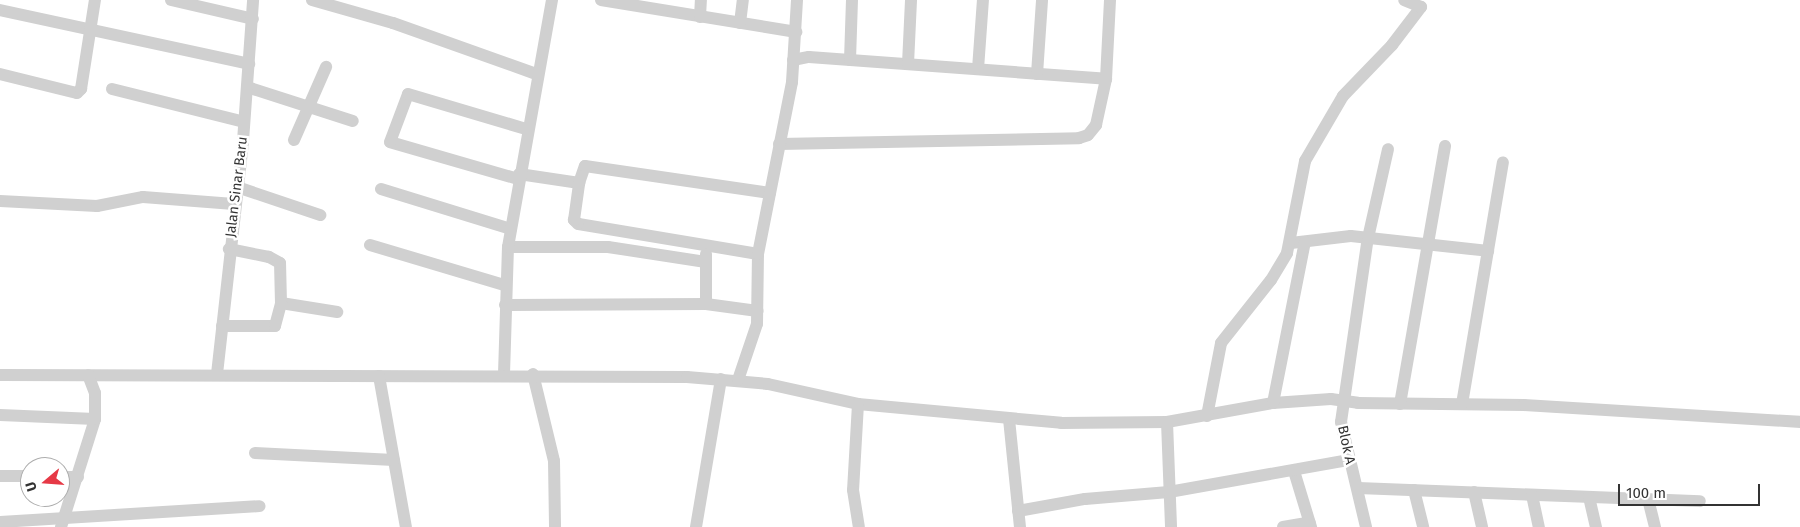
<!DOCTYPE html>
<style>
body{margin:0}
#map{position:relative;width:1800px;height:527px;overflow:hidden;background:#fff;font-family:"Fira Sans",sans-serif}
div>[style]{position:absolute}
.minor>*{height:12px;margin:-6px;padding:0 6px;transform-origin:6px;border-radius:6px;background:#d0d0d0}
span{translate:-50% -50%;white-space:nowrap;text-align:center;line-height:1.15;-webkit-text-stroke:5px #fff;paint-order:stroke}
.street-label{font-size:14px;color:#333}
.north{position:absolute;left:20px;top:457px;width:50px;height:50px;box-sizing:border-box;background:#fff;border:1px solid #adadad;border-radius:50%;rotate:252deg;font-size:14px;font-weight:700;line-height:20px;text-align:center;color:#333}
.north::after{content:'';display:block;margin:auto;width:18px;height:22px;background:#e63946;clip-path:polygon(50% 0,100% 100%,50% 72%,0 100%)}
.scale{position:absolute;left:1618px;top:484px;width:142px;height:22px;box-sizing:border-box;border:2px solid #333;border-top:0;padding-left:6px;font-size:15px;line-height:18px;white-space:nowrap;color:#333;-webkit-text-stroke:4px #fff;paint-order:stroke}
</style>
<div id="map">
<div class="minor">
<div style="left:171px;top:0;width:84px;rotate:13deg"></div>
<div style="left:312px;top:0;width:84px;rotate:15.9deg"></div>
<div style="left:393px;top:23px;width:152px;rotate:19.6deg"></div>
<div style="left:601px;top:0;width:198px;rotate:9.3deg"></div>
<div style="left:0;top:10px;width:255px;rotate:12.2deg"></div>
<div style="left:700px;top:17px;width:17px;rotate:-87deg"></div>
<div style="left:740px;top:23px;width:23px;rotate:-83deg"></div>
<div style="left:793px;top:60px;width:16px;rotate:-11deg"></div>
<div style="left:809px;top:57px;width:298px;rotate:4.2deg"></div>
<div style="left:1106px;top:79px;width:79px;rotate:-87.1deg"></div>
<div style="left:850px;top:60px;width:60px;rotate:-88.1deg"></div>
<div style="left:908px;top:64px;width:64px;rotate:-87.3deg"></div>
<div style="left:978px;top:69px;width:69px;rotate:-85.9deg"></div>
<div style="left:0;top:74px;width:79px;rotate:13.9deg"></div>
<div style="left:77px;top:93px;width:6px;rotate:-45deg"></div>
<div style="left:81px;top:89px;width:90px;rotate:-81.1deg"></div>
<div style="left:1037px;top:74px;width:74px;rotate:-86.1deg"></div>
<div style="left:247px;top:87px;width:111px;rotate:17.8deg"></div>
<div style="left:112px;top:89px;width:136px;rotate:14deg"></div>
<div style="left:294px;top:140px;width:80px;rotate:-66.3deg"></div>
<div style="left:779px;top:144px;width:300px;rotate:-1.1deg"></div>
<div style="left:1079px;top:138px;width:9px;rotate:-18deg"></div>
<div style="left:1088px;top:135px;width:13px;rotate:-51deg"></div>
<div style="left:1096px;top:125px;width:47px;rotate:-77.7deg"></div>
<div style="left:519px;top:174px;width:61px;rotate:8.5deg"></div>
<div style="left:518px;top:179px;width:133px;rotate:-163.9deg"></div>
<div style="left:390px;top:142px;width:51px;rotate:-69.4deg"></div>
<div style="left:408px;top:94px;width:123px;rotate:16.5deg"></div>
<div style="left:237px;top:187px;width:88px;rotate:18.6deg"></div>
<div style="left:381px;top:189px;width:136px;rotate:17.1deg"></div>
<div style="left:0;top:201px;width:97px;rotate:3deg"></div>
<div style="left:97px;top:206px;width:47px;rotate:-11.1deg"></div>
<div style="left:143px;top:197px;width:91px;rotate:4.4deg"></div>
<div style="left:1291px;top:243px;width:60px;rotate:-6.7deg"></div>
<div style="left:1351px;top:236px;width:138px;rotate:6.2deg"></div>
<div style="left:370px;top:245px;width:140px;rotate:16.6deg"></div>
<div style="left:508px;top:247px;width:100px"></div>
<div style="left:608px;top:247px;width:99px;rotate:8.7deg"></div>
<div style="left:758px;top:254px;width:182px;rotate:-170.5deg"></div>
<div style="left:578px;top:224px;width:6px;rotate:-135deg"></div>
<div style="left:574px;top:220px;width:37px;rotate:-82deg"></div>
<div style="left:579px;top:183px;width:18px;rotate:-71deg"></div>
<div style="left:585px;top:166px;width:187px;rotate:8.3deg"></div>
<div style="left:281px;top:303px;width:57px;rotate:9.1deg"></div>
<div style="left:706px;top:304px;width:50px;rotate:-90deg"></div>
<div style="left:505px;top:305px;width:201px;rotate:-0.3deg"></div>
<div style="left:706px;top:304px;width:52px;rotate:7.7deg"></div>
<div style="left:222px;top:326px;width:53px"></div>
<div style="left:275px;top:326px;width:24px;rotate:-75deg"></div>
<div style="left:281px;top:303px;width:40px;rotate:-91.4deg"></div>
<div style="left:280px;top:263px;width:13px;rotate:-151deg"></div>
<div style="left:269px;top:257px;width:41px;rotate:-168.7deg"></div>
<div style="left:217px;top:374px;width:234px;rotate:-83.6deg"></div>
<div style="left:243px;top:141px;width:141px;rotate:-85.9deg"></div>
<div style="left:504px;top:374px;width:127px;rotate:-88.2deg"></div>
<div style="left:508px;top:247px;width:251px;rotate:-79.9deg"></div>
<div style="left:533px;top:374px;width:89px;rotate:76.4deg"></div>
<div style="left:554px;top:461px;width:66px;rotate:89.1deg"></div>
<div style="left:0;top:375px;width:687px;rotate:0.17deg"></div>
<div style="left:687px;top:377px;width:81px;rotate:4.9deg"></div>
<div style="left:768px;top:384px;width:92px;rotate:12.5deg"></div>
<div style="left:858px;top:404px;width:204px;rotate:5.3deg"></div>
<div style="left:1061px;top:423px;width:106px;rotate:-0.5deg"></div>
<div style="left:1167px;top:422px;width:108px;rotate:-10.2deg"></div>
<div style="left:1273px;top:403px;width:58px;rotate:-3.9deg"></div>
<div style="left:1331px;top:399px;width:27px;rotate:8deg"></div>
<div style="left:1358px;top:403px;width:166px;rotate:0.7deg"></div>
<div style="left:1524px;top:405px;width:277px;rotate:3.5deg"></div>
<div style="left:379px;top:376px;width:153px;rotate:79.9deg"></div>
<div style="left:738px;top:380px;width:59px;rotate:-71.3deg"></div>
<div style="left:757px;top:324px;width:70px;rotate:-89.2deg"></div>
<div style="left:758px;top:254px;width:175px;rotate:-78.8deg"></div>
<div style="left:792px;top:82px;width:82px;rotate:-86.5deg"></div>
<div style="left:1273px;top:403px;width:164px;rotate:-78.8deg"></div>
<div style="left:858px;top:404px;width:86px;rotate:93.3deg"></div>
<div style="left:853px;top:490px;width:37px;rotate:81deg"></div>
<div style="left:1400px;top:404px;width:262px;rotate:-80.1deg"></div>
<div style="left:1462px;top:404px;width:245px;rotate:-80.4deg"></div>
<div style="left:0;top:415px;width:95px;rotate:2.4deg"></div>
<div style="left:1207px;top:416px;width:74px;rotate:-79.1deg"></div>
<div style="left:1221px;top:343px;width:80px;rotate:-51.6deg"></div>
<div style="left:1271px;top:280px;width:31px;rotate:-59deg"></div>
<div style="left:1287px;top:253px;width:94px;rotate:-78.9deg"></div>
<div style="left:1305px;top:161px;width:75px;rotate:-59.7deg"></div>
<div style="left:1343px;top:96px;width:71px;rotate:-46.1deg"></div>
<div style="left:1392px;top:45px;width:48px;rotate:-52.7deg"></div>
<div style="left:1421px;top:7px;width:18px;rotate:-158deg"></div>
<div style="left:1009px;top:419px;width:109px;rotate:84.2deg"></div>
<div style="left:1167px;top:422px;width:105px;rotate:87.8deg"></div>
<div style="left:255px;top:453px;width:139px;rotate:2.9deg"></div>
<div style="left:1294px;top:471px;width:59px;rotate:73.1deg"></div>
<div style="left:0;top:476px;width:30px"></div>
<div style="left:60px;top:477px;width:18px"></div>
<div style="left:1358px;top:488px;width:342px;rotate:2.2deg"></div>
<div style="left:1414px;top:490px;width:38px;rotate:76deg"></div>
<div style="left:1474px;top:492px;width:36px;rotate:77deg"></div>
<div style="left:1532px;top:495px;width:33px;rotate:78deg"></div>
<div style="left:1589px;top:497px;width:31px;rotate:77deg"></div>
<div style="left:1648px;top:499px;width:29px;rotate:76deg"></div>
<div style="left:1018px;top:511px;width:68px;rotate:-10.2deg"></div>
<div style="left:1085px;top:499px;width:84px;rotate:-4.8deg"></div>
<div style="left:1169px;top:492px;width:183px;rotate:-10.1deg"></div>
<div style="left:0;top:522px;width:260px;rotate:-3.5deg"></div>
<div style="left:61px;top:527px;width:113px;rotate:-72.5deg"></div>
<div style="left:95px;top:419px;width:26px;rotate:-90deg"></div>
<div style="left:95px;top:393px;width:19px;rotate:-111deg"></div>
<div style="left:696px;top:527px;width:150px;rotate:-80.4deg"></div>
<div style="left:1283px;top:527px;width:27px;rotate:-10deg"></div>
<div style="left:1366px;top:527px;width:108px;rotate:-103.4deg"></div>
<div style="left:1341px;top:422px;width:186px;rotate:-81.7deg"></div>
<div style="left:1368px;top:238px;width:91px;rotate:-77.3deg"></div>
</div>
<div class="street-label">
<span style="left:237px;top:187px;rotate:-83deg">Jalan Sinar Baru</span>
<span style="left:1346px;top:445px;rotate:78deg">Blok A</span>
</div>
<div class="north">U</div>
<div class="scale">100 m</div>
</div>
